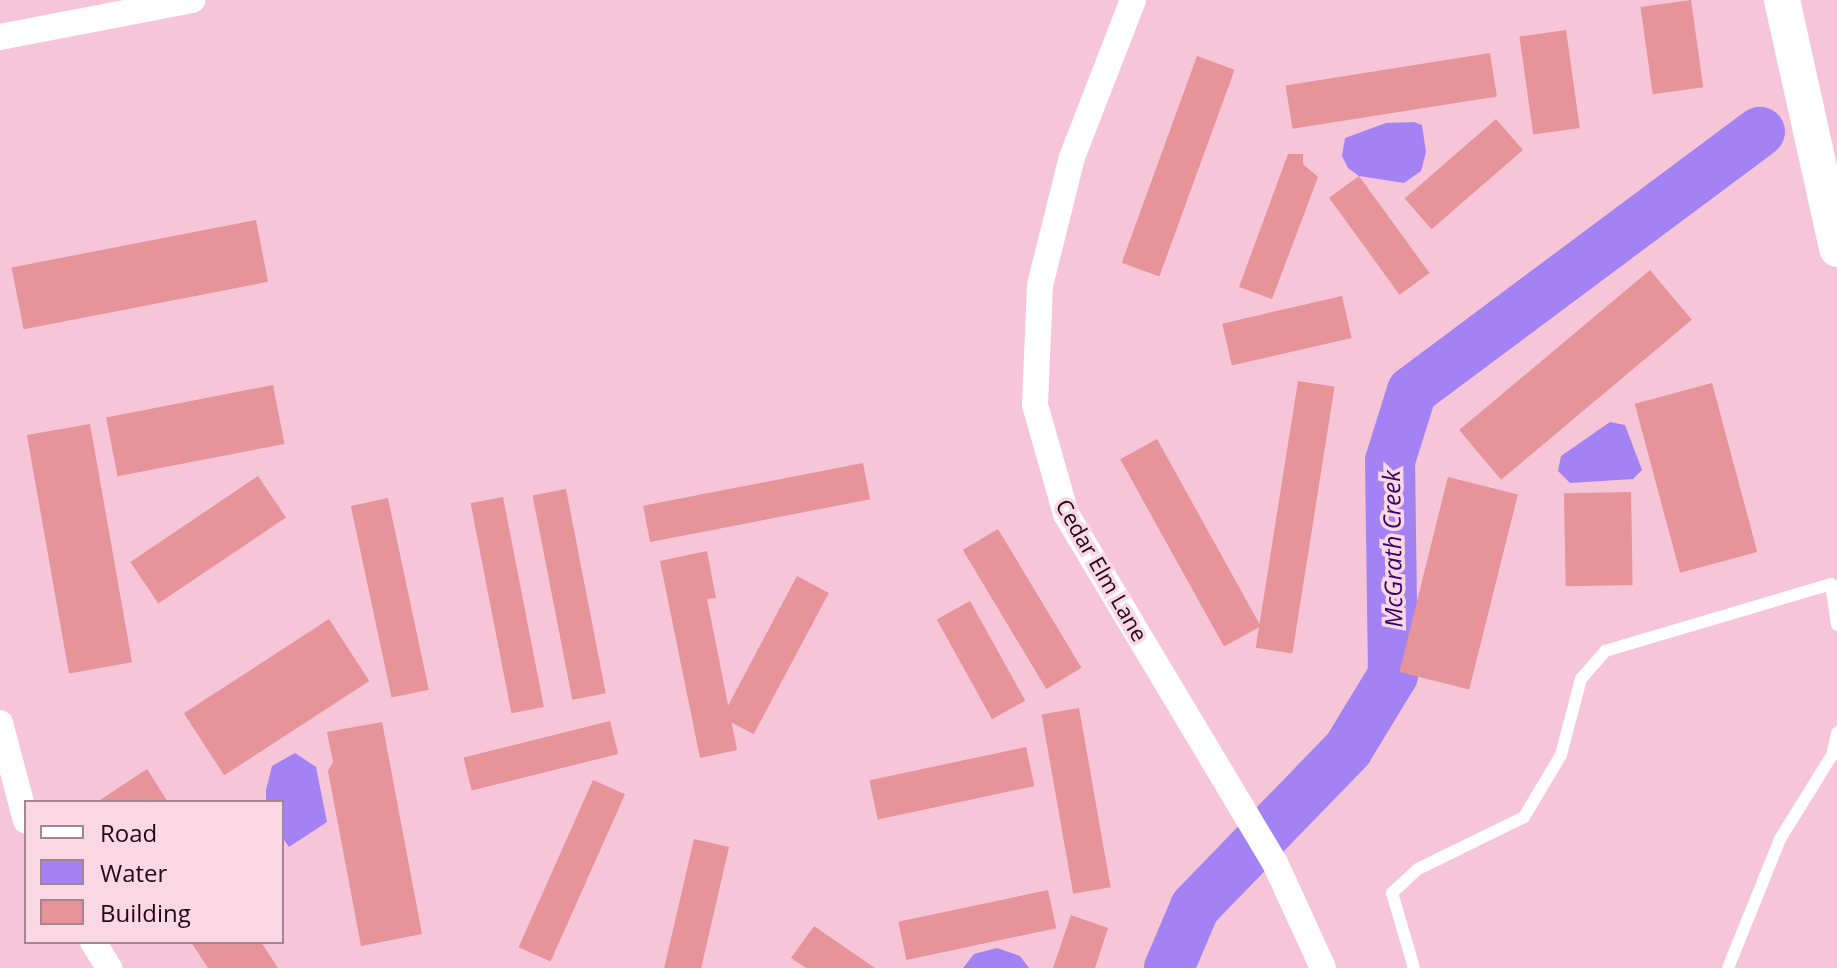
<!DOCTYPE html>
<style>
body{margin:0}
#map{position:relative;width:1837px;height:968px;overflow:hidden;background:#f6c5d7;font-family:"Open Sans",sans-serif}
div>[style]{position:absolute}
.water>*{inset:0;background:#a383f3}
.river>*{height:50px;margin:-25px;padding:0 25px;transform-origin:25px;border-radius:25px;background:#a383f3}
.building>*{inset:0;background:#e69399;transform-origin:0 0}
.lane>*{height:12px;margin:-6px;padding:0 6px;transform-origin:6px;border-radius:6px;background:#fff}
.street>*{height:26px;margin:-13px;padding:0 13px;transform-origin:13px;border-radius:13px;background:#fff}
.secondary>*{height:36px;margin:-18px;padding:0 18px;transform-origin:18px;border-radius:18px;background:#fff}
span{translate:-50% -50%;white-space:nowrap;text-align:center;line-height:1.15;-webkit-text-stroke:7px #f9d7e3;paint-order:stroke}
.street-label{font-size:22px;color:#250916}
.water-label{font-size:24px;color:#34016b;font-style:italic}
.legend{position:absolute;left:24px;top:800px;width:260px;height:144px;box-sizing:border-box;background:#f9d7e3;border:2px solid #a48591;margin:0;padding:10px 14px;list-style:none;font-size:24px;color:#250916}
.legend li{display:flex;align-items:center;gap:16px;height:40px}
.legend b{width:40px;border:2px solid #a48591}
</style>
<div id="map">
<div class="water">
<div style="clip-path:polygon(1414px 122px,1422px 125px,1426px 152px,1421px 171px,1404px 183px,1359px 176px,1348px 168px,1342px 156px,1345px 138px,1386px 123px)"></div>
<div style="clip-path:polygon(1610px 422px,1625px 425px,1642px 470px,1633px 479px,1570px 483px,1558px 471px,1561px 456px)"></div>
<div style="clip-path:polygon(295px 753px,316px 767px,327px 822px,289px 847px,282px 837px,282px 802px,266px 802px,266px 790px,272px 766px)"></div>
<div style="clip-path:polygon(997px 948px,1020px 956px,1029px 968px,963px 968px,974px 954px)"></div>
</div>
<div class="river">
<div style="left:1169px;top:968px;width:66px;rotate:-66.9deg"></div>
<div style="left:1195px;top:907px;width:220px;rotate:-45.9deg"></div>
<div style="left:1348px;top:749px;width:87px;rotate:-58.7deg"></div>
<div style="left:1393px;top:675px;width:214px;rotate:-90.8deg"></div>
<div style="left:1390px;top:461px;width:73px;rotate:-72.6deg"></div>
<div style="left:1412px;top:391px;width:434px;rotate:-36.7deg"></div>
</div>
<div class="building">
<div style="left:1691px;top:0;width:88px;height:51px;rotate:82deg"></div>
<div style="left:1566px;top:30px;width:99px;height:47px;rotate:82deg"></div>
<div style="left:1490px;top:53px;width:44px;height:207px;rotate:81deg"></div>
<div style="left:1197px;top:56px;width:40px;height:220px;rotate:20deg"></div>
<div style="left:1496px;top:119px;width:41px;height:121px;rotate:49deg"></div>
<div style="clip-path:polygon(1288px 154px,1303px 154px,1303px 164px,1318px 177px,1272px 299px,1239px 287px)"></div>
<div style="left:1359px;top:176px;width:120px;height:37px;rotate:54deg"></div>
<div style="left:256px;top:220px;width:63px;height:249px;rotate:79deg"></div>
<div style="left:1650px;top:270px;width:65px;height:249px;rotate:50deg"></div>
<div style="left:1342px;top:296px;width:43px;height:123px;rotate:77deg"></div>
<div style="left:1298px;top:381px;width:37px;height:270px;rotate:9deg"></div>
<div style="left:1712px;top:383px;width:175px;height:80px;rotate:75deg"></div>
<div style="left:273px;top:385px;width:60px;height:170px;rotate:79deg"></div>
<div style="left:90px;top:424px;width:242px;height:64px;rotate:80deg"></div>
<div style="left:1157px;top:439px;width:214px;height:42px;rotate:61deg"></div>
<div style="left:863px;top:463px;width:37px;height:224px;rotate:79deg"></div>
<div style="left:258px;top:476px;width:50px;height:154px;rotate:56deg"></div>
<div style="left:1448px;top:477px;width:72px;height:201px;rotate:14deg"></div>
<div style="left:566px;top:489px;width:208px;height:34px;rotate:79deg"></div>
<div style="left:1631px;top:492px;width:93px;height:67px;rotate:89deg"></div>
<div style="left:503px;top:497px;width:214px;height:33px;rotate:79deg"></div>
<div style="left:388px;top:498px;width:196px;height:38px;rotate:78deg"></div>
<div style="left:998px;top:529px;width:162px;height:41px;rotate:59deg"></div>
<div style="clip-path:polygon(707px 551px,716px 598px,707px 599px,737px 750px,700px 758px,660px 561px)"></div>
<div style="left:797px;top:576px;width:36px;height:160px;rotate:28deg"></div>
<div style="left:970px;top:601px;width:114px;height:38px;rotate:61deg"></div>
<div style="left:329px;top:619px;width:74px;height:173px;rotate:57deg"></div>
<div style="left:1079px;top:708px;width:182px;height:38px;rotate:80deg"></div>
<div style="left:610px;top:721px;width:34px;height:151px;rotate:76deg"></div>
<div style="clip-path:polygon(382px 722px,422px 934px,361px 946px,328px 771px,333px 762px,327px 732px)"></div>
<div style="left:1026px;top:747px;width:40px;height:160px;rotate:78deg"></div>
<div style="clip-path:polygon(147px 769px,168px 802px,97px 802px)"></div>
<div style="left:593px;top:780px;width:35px;height:183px;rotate:24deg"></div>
<div style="left:694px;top:839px;width:36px;height:133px;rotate:13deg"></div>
<div style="left:1048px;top:890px;width:39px;height:153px;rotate:78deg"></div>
<div style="clip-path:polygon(1071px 915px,1108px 928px,1095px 968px,1053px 968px)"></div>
<div style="clip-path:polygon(814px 926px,875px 968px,806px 968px,791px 958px)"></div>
<div style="clip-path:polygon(191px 942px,261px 942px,278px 968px,208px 968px)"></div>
</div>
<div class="lane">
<div style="left:1414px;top:968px;width:78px;rotate:-106.3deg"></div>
<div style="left:1392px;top:893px;width:35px;rotate:-43deg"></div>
<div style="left:1418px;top:869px;width:118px;rotate:-26.1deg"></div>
<div style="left:1524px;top:817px;width:72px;rotate:-59.2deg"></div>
<div style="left:1561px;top:755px;width:79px;rotate:-75.3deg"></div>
<div style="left:1581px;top:679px;width:37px;rotate:-49deg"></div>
<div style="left:1605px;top:651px;width:236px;rotate:-16.5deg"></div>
<div style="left:1831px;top:584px;width:41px;rotate:81.7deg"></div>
<div style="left:1728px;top:968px;width:139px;rotate:-68deg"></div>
<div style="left:1780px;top:839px;width:99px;rotate:-58.2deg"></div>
<div style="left:1832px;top:755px;width:23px;rotate:-77deg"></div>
</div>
<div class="street">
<div style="left:1133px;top:0;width:168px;rotate:111.2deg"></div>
<div style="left:1072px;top:157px;width:132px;rotate:104deg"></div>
<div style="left:1040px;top:285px;width:120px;rotate:92.4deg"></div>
<div style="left:1035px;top:405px;width:113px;rotate:74.1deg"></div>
<div style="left:1066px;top:514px;width:407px;rotate:59.1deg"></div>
<div style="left:1275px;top:863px;width:115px;rotate:65.4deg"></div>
<div style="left:0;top:37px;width:196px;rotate:-10.9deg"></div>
<div style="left:0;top:723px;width:101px;rotate:75.1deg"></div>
<div style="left:93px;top:942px;width:31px;rotate:58deg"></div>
</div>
<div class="secondary">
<div style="left:1782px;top:0;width:255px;rotate:77.5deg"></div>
</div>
<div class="street-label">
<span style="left:1102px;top:570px;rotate:60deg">Cedar Elm Lane</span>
</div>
<div class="water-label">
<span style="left:1392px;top:549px;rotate:-91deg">McGrath Creek</span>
</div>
<ul class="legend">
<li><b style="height:10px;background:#fff"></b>Road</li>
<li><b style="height:22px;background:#a383f3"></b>Water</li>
<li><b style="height:22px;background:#e69399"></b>Building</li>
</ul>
</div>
